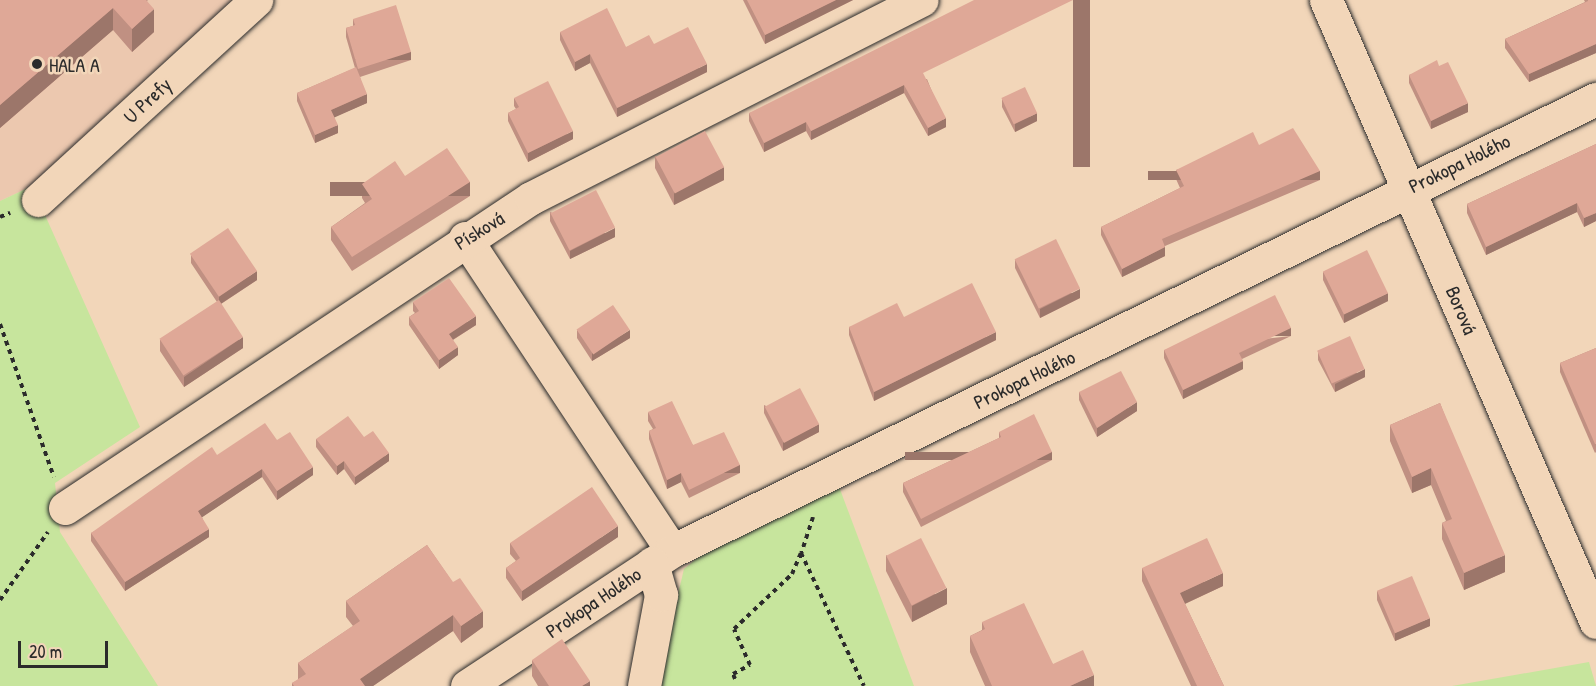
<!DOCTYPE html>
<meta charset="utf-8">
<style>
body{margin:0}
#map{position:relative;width:1596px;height:686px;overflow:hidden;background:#f2d6b9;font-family:"Patrick Hand",sans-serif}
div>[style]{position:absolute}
.built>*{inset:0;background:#ecc8af}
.green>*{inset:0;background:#c7e59d}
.path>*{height:4px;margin-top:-2px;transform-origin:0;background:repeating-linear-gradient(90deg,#2b2b2b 0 4.5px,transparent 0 9px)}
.roads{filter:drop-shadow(0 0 2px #2b2b2b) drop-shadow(0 0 2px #2b2b2b)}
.minor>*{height:33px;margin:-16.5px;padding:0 16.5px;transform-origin:16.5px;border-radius:16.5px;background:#f2d6b9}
.wall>*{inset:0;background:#c09082}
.shaded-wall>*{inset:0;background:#9c766a;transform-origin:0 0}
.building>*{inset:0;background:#dfa897;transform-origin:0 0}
.dots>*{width:16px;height:16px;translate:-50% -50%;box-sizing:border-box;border:3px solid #f2d6b9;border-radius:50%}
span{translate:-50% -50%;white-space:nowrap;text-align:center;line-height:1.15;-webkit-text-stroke:5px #f2d6b9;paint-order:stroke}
.poi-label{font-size:20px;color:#2b2b2b}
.left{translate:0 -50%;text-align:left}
.street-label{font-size:20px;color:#2b2b2b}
.scale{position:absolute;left:18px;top:641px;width:90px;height:27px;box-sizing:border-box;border:3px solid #2b2b2b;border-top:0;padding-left:8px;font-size:18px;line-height:21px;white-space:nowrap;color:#2b2b2b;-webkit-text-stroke:4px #f2d6b9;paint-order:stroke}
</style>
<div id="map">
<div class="built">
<div style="clip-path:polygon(0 0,234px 0,32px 186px,0 201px)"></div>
</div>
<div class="green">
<div style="clip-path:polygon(32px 186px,140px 427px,55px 483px,60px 532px,158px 686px,0 686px,0 201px)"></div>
<div style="clip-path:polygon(838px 484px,914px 686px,656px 686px,684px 569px,708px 549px)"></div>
<div style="clip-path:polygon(1589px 662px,1596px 686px,1452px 686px)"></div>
</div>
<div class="path">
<div style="left:0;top:217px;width:11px;rotate:-22deg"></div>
<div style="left:0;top:324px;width:162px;rotate:70.6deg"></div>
<div style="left:813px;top:517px;width:38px;rotate:108deg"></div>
<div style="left:801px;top:553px;width:147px;rotate:64.7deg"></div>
<div style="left:0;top:600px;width:83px;rotate:-54.8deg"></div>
<div style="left:735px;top:679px;width:5px;rotate:-112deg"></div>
<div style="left:733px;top:674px;width:19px;rotate:-28deg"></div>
<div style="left:750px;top:665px;width:39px;rotate:-114deg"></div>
<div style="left:734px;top:629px;width:80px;rotate:-43.5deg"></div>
<div style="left:792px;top:574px;width:23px;rotate:-67deg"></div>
</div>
<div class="roads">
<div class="minor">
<div style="left:1326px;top:0;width:678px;rotate:66.54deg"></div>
<div style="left:38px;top:200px;width:296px;rotate:-42.5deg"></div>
<div style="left:465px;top:238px;width:375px;rotate:56.5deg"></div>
<div style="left:65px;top:508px;width:560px;rotate:-33.63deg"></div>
<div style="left:531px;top:198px;width:438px;rotate:-26.9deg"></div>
<div style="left:467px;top:686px;width:245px;rotate:-33.4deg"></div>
<div style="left:672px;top:551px;width:1029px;rotate:-26.07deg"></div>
<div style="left:644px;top:686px;width:93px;rotate:-79.4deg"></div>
<div style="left:661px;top:595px;width:33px;rotate:-106deg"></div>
</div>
</div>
<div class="wall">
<div style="clip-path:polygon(0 0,148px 0,147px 1px,154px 32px,132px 52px,113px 30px,0 128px)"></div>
<div style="clip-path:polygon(743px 0,853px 0,765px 44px)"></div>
<div style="clip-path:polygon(1584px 0,1596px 0,1596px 53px,1529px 82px,1505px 48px,1505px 39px,1585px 2px)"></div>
<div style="clip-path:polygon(353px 19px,411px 60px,360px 77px,367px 103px,334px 117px,338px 133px,315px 143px,297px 101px,297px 93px,355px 68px,346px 37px,346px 28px,353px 26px)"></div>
<div style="clip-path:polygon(560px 32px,626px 47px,654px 44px,707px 72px,617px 117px,590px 63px,575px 71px,560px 40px)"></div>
<div style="clip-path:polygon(1439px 66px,1468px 112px,1431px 129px,1409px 83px,1409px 75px)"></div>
<div style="clip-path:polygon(927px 79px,946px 127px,928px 136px,904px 93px,811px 140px,806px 131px,764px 152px,749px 121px,749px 113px)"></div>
<div style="clip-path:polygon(514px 98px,573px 139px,528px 162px,508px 121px,508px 113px,516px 109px,514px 106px)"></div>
<div style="clip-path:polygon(1002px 99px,1037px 121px,1015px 132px,1002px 107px)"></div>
<div style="clip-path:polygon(1596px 144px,1596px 221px,1584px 227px,1577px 212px,1486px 255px,1467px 213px,1467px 204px)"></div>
<div style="clip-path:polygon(1259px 145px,1320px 180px,1165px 246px,1165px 256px,1122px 277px,1101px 235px,1101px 227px,1180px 188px,1176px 179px,1176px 170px)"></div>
<div style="clip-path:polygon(655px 156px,724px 180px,674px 205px,655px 168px)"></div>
<div style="clip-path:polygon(405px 176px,470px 196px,352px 271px,331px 240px,331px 227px,365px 203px,362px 198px,362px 184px)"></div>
<div style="clip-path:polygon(550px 212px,615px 237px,570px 259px,550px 221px)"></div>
<div style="clip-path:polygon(191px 255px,257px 280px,221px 304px,243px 348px,184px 387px,160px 351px,160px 340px,217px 302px,191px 263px)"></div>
<div style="clip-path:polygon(1015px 259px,1080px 298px,1040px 318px,1015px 268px)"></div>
<div style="clip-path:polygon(1323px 272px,1388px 301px,1344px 323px,1323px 280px)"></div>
<div style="clip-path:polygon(413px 302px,476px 325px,453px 340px,458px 355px,439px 369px,409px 325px,409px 317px,415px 313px,413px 311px)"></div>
<div style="clip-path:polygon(904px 317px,996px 340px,874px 401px,849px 335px,849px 327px)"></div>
<div style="clip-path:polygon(577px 330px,630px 338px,592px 361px,577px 338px)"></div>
<div style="clip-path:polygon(1291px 336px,1242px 359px,1243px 369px,1183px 399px,1164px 358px,1164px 350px)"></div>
<div style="clip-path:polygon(1596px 348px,1596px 452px,1595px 453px,1560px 372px,1560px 363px)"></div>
<div style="clip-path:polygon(1318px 352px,1365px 377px,1335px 392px,1318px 360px)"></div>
<div style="clip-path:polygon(1079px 392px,1137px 411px,1097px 437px,1079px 400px)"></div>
<div style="clip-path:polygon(1440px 403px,1505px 572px,1464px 590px,1442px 539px,1442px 523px,1446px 521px,1431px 485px,1412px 493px,1390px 441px,1390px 425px)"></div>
<div style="clip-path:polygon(764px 405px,819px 432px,783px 451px,764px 413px)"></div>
<div style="clip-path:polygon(648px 412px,693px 445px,740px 473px,689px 498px,681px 482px,667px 489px,649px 439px,649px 431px,653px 429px,648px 421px)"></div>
<div style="clip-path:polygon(999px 432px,1052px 460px,921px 527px,903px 492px,903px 483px,999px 438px)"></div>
<div style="clip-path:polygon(364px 437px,389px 461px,355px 485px,344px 469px,337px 475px,316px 447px,316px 439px)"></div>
<div style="clip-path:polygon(277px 440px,313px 475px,277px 500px,262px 477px,202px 517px,209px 537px,125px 591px,91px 541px,91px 533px)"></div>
<div style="clip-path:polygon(618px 537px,522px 601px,506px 578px,506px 568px,516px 561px,510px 554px,510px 543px)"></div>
<div style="clip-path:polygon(427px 545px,483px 627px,461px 643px,453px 631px,373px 686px,292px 686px,292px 683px,298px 680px,298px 663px,353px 626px,346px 617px,346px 601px)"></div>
<div style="clip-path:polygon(886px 555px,947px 604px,912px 622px,886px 571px)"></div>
<div style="clip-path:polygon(1142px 568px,1223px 586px,1185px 604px,1224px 686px,1191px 686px,1142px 581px)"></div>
<div style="clip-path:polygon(1377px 591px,1430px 626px,1395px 641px,1377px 600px)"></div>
<div style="clip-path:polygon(982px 622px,1053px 664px,1094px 686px,985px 686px,970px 652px,970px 636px,982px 630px)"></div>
<div style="clip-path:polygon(532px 660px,590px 686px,538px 686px,532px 676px)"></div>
</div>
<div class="shaded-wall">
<div style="clip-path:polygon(836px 0,853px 0,765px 44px,765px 35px)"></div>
<div style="left:1073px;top:0;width:17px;height:167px"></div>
<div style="clip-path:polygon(113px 8px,113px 30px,0 128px,0 105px)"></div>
<div style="clip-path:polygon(154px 9px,154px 32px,132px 52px,132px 29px)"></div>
<div style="clip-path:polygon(1596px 44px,1596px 53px,1529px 82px,1529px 74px)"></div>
<div style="left:411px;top:52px;width:8px;height:56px;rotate:90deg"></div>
<div style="clip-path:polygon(590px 54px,590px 63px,575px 71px,575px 62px)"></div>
<div style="clip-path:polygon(707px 64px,707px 72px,617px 117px,617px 108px)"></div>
<div style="clip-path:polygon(904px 85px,904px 93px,811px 140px,811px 131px)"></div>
<div style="clip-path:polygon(367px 94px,367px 103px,331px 119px,331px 110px)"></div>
<div style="clip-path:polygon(1468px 103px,1468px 112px,1431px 129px,1431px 121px)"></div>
<div style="clip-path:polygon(1037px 113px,1037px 121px,1015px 132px,1015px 124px)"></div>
<div style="clip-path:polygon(946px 118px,946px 127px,928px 136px,928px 128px)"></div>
<div style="clip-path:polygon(806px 122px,806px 131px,764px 152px,764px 143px)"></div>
<div style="clip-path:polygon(338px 125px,338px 133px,315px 143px,315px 135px)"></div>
<div style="clip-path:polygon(573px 131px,573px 139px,528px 162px,528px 153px)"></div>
<div style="clip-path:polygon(724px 167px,724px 180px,674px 205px,674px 192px)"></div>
<div style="left:1320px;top:171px;width:9px;height:172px;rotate:90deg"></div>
<div style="left:470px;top:182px;width:14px;height:140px;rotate:90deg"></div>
<div style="clip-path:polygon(1577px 203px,1577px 212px,1486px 255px,1486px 247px)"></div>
<div style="clip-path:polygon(1596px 213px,1596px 221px,1584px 227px,1584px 218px)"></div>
<div style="clip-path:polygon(615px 228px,615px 237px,570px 259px,570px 251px)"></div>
<div style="clip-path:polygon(1165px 247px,1165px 256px,1122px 277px,1122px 269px)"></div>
<div style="clip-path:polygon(257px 271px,257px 280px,219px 305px,219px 296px)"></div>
<div style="clip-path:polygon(1080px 289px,1080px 298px,1040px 318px,1040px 309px)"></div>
<div style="clip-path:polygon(1388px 293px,1388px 301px,1344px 323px,1344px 314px)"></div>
<div style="clip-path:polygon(476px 316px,476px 325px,449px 342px,449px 334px)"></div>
<div style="left:1291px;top:328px;width:8px;height:58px;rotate:90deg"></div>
<div style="clip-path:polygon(630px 330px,630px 338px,592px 361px,592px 353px)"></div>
<div style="clip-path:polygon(996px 332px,996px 340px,874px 401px,874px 392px)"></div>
<div style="clip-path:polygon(243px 337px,243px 348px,184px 387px,184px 377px)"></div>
<div style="clip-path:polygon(458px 347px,458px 355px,439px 369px,439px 360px)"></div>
<div style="clip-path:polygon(1243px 361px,1243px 369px,1183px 399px,1183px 390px)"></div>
<div style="clip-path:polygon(1365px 369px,1365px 377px,1335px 392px,1335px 384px)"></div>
<div style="clip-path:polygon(1137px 402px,1137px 411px,1097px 437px,1097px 428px)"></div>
<div style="clip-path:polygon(819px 424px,819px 432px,783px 451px,783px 442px)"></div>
<div style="left:1052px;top:452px;width:8px;height:147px;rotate:90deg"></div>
<div style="clip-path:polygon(389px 453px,389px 461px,355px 485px,355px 477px)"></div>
<div style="clip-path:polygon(344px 461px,344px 469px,337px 475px,337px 466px)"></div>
<div style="left:740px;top:465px;width:8px;height:57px;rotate:90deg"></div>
<div style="clip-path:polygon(313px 467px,313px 475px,277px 500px,277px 491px)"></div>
<div style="clip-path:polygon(1431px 468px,1431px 485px,1412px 493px,1412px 477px)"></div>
<div style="clip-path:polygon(262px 469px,262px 477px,198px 520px,198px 511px)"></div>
<div style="clip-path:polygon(681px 473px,681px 482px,667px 489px,667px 480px)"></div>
<div style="clip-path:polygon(618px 526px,618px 537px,522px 601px,522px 591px)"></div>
<div style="clip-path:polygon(209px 529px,209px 537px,125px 591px,125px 582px)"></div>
<div style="clip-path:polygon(1505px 555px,1505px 572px,1464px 590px,1464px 573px)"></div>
<div style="clip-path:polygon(1223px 573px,1223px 586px,1180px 606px,1180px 593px)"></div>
<div style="clip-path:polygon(947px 588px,947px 604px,912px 622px,912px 606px)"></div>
<div style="clip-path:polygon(483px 611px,483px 627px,461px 643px,461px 626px)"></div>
<div style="clip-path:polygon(453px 615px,453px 631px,373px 686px,360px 686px,360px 679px)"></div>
<div style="clip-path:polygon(1430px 618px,1430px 626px,1395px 641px,1395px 633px)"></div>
<div style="clip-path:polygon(1094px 675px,1094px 686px,1070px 686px)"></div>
<div style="clip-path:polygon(590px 681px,590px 686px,582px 686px)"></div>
</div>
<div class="building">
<div style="clip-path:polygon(0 0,146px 0,154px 9px,132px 29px,113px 8px,0 105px)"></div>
<div style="clip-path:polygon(747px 0,836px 0,765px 35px)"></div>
<div style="clip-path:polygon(974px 0,1073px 0,923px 73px,946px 118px,928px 128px,904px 85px,811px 131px,806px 122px,764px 143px,749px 113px)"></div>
<div style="clip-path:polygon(1588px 0,1596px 0,1596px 44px,1529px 74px,1505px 39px,1588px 1px)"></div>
<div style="clip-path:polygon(396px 5px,411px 52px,358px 69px,346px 28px,355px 25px,353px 19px)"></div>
<div style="clip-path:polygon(607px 8px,626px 47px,649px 35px,654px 44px,688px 27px,707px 64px,617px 108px,590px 54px,575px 62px,560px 32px)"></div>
<div style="clip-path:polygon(1437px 60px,1439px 66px,1448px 62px,1468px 103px,1431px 121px,1409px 75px)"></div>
<div style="clip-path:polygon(356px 67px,367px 94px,331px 110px,338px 125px,315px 135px,297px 93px)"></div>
<div style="clip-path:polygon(548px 81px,573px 131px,528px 153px,508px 113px,519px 107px,514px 98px)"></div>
<div style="left:1025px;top:87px;width:29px;height:26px;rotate:65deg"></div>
<div style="clip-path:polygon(1293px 128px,1320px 171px,1162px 239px,1165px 247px,1122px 269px,1101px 227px,1184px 186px,1176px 170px,1253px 132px,1259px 145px)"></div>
<div style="left:705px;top:131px;width:41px;height:56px;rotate:62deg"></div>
<div style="clip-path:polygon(1596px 144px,1596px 213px,1584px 218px,1577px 203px,1486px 247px,1467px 204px)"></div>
<div style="clip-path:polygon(447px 148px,470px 182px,352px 257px,331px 227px,372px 199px,362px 184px,395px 161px,405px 176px)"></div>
<div style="left:596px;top:190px;width:42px;height:51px;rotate:63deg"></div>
<div style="left:228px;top:228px;width:52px;height:46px;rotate:56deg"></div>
<div style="left:1056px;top:239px;width:55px;height:46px;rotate:64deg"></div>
<div style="left:1367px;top:250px;width:48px;height:49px;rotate:64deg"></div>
<div style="clip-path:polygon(449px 278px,476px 316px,449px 334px,458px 347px,439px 360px,409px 317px,419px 311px,413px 302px)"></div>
<div style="clip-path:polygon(972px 283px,996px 332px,874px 392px,849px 327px,897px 303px,904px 317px)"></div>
<div style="clip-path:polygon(1275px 295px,1291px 328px,1239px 353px,1243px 361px,1183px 390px,1164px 350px)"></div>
<div style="left:219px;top:300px;width:44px;height:71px;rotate:57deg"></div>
<div style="left:613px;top:305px;width:30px;height:44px;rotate:56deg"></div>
<div style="left:1350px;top:336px;width:36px;height:36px;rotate:66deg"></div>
<div style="clip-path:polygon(1596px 348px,1596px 444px,1595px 444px,1560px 363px)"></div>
<div style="clip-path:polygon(1121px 371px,1137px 402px,1097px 428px,1079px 392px)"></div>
<div style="left:800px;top:388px;width:41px;height:40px;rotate:62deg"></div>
<div style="clip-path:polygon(672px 401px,693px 445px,724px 432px,740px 465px,689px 490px,681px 473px,667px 480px,649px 431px,656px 428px,648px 412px)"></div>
<div style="clip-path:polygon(1440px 403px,1505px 555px,1464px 573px,1442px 523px,1452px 519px,1431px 468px,1412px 477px,1390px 425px)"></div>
<div style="clip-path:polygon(1034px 414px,1052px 452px,921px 519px,903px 483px,1001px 437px,999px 432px)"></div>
<div style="clip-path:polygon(348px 416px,364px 437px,373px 431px,389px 453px,355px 477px,344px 461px,337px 466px,316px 439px)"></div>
<div style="clip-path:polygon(265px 423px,277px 440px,290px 432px,313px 467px,277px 491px,262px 469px,198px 511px,209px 529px,125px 582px,91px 533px,212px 447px,217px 455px)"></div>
<div style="clip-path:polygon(592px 487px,618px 526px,522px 591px,506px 568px,520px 558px,510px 543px)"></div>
<div style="left:921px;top:538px;width:56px;height:39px;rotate:63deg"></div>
<div style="clip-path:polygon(1207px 538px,1223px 573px,1180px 593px,1224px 686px,1197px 686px,1142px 568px)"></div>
<div style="clip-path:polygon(427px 545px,453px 582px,460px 578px,483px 611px,461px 626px,453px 615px,360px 679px,365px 686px,294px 686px,292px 683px,306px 674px,298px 663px,360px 621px,346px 601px)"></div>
<div style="left:1412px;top:576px;width:46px;height:38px;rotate:67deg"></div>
<div style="clip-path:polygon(1024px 603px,1053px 664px,1083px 650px,1094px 675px,1070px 686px,992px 686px,970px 636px,985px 629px,982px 622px)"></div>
<div style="clip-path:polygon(562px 639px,590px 681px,582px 686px,549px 686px,532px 660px)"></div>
</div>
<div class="dots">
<div style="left:37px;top:64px;background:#2b2b2b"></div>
</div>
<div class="poi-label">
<span class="left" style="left:49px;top:64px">HALA A</span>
</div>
<div class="street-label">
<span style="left:147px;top:100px;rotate:-43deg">U Prefy</span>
<span style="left:1459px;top:163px;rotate:-26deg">Prokopa Holého</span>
<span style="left:479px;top:230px;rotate:-32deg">Písková</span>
<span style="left:1462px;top:310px;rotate:67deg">Borová</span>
<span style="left:1024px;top:379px;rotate:-26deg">Prokopa Holého</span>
<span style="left:593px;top:602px;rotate:-34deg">Prokopa Holého</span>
</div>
<div class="scale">20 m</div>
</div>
